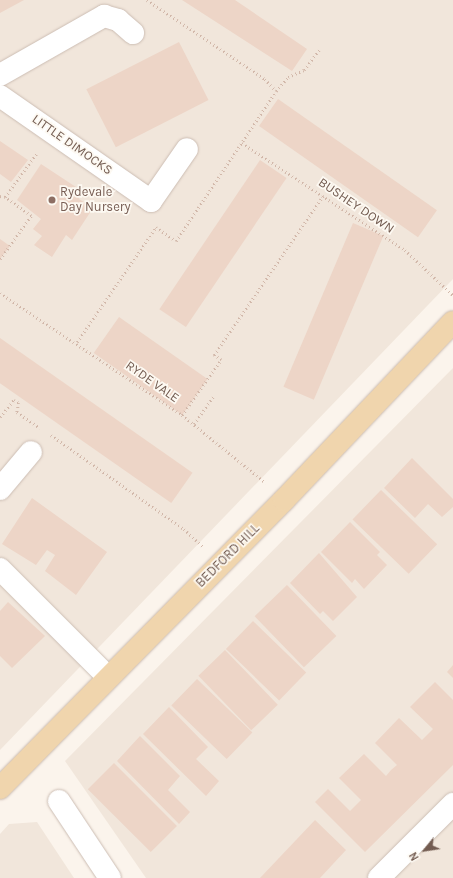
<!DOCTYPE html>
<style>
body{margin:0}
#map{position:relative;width:453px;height:878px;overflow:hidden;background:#fbf4ec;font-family:Karla,sans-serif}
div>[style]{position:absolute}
.residential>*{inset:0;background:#f1e6db}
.building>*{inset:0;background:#edd5c7;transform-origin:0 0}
.path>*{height:2.5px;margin-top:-1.25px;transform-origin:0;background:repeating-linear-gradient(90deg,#d2b8aa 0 1px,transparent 0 4px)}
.roads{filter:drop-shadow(0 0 1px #ccbdb3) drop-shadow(0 0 1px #ccbdb3)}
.minor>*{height:22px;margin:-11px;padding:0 11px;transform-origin:11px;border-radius:11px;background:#fff}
.major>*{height:22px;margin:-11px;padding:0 11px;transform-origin:11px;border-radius:11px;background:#f0d5ad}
.dots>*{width:11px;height:11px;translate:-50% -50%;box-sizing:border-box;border:2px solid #fdf9f2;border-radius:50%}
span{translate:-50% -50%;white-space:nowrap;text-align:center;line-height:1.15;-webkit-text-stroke:3.5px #fdf9f2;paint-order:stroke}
.street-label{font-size:13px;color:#735c51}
.education-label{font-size:13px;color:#785e54}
.left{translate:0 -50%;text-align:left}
.north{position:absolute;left:405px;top:830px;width:40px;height:40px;-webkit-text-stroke:3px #fdf9f2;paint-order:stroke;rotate:240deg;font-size:11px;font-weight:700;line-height:16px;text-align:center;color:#735c51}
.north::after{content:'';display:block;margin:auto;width:14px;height:18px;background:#735c51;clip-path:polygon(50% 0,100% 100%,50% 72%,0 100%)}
</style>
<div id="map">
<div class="residential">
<div style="clip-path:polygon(0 0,453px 0,453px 279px,0 750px)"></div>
<div style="clip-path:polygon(453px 368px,453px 878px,146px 878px,65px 761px)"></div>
<div style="clip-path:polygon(37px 822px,74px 878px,0 878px,0 834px,9px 824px)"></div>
</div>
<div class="building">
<div style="clip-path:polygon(0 0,24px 0,0 13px)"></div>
<div style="clip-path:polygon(182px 0,235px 0,307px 49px,292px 71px)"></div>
<div style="left:179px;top:42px;width:65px;height:104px;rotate:63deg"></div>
<div style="left:278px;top:99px;width:194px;height:33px;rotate:35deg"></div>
<div style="clip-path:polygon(0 141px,28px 160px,11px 182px,0 174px)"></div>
<div style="left:260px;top:160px;width:32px;height:180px;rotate:34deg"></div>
<div style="clip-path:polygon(41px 164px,82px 191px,79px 199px,93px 208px,72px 240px,66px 235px,52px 257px,34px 245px,42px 236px,33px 229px,41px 219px,17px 200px)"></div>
<div style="left:353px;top:223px;width:33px;height:178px;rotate:23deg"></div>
<div style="clip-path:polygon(0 239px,10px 246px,0 259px)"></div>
<div style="left:119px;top:317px;width:108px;height:44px;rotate:35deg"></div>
<div style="left:0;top:338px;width:235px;height:37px;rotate:35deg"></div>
<div style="clip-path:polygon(412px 458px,453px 499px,453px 507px,442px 517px,428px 504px,415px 518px,384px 488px)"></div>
<div style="left:381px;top:490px;width:78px;height:41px;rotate:44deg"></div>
<div style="clip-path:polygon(32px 498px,107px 552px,76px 595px,45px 571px,55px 555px,47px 550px,36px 565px,2px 544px)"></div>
<div style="clip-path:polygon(350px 522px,380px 552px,377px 555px,387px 565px,364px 589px,355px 579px,352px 583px,321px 552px)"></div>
<div style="clip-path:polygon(319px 553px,357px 597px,333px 621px,323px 611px,320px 614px,290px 583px)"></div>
<div style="left:287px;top:585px;width:71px;height:45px;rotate:46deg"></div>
<div style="clip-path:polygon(8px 602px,45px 636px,12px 668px,0 656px,0 611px)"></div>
<div style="left:253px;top:621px;width:74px;height:39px;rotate:44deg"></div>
<div style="left:225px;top:650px;width:76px;height:37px;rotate:46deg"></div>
<div style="clip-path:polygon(453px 665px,453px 678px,447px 672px)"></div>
<div style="left:197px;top:679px;width:77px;height:37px;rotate:44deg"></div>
<div style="clip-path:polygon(435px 682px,453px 700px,453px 765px,365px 852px,315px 802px,328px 789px,350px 811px,361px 800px,339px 778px,364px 754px,386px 776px,391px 770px,397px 765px,375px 743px,399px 718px,422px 740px,433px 729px,410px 707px)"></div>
<div style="clip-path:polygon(169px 707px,208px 747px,196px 759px,219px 781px,206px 796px,143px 734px)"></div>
<div style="clip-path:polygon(140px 736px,180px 776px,168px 790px,190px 812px,179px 824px,117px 761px)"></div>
<div style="left:114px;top:763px;width:89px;height:37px;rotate:45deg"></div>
<div style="clip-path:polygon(315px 820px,346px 850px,320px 878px,260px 878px)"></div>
</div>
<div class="path">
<div style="left:147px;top:0;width:142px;rotate:33.8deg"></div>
<div style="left:265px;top:79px;width:16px;rotate:47deg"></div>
<div style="left:242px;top:143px;width:195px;rotate:33.3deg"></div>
<div style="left:405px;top:250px;width:66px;rotate:43.2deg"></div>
<div style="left:0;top:196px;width:5px;rotate:11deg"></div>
<div style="left:156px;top:227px;width:24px;rotate:35deg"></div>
<div style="left:176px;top:241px;width:180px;rotate:-56.3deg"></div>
<div style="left:276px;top:91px;width:18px;rotate:-49deg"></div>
<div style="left:288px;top:77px;width:17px;rotate:-24deg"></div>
<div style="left:304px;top:70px;width:25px;rotate:-53deg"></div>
<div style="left:0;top:259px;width:53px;rotate:-54.2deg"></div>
<div style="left:31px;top:216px;width:32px;rotate:-144deg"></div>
<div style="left:5px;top:197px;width:54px;rotate:-54deg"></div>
<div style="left:0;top:293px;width:219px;rotate:33.8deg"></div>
<div style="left:182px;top:415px;width:108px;rotate:39deg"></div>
<div style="left:77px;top:342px;width:140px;rotate:-55.5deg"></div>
<div style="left:182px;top:415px;width:67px;rotate:-54.7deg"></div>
<div style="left:221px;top:360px;width:9px;rotate:-144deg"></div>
<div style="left:214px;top:355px;width:193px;rotate:-55.6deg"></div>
<div style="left:0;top:417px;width:22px;rotate:-51deg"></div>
<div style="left:14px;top:400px;width:6px;rotate:31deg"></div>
<div style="left:19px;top:403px;width:9px;rotate:103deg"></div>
<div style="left:17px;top:412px;width:28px;rotate:35deg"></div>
<div style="left:194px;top:424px;width:33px;rotate:-55deg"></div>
<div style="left:51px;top:435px;width:163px;rotate:35.3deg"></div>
<div style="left:184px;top:529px;width:26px;rotate:43deg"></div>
</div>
<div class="roads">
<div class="minor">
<div style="left:0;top:75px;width:120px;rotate:-29.6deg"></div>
<div style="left:104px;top:16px;width:15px;rotate:16deg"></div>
<div style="left:118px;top:20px;width:20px;rotate:41deg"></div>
<div style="left:0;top:96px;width:184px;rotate:34.8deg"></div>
<div style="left:151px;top:201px;width:63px;rotate:-55.3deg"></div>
<div style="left:0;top:489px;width:48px;rotate:-50deg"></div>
<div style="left:0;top:569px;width:153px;rotate:45deg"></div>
<div style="left:59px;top:801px;width:92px;rotate:56.5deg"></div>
<div style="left:379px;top:878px;width:105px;rotate:-45deg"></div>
</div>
<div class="major">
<div style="left:0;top:788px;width:404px;rotate:-45.4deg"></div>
<div style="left:284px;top:500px;width:245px;rotate:-46.5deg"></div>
</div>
</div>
<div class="dots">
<div style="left:52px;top:200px;background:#8d6e63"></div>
</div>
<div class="street-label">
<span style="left:72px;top:145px;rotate:35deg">LITTLE DIMOCKS</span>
<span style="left:356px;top:206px;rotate:34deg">BUSHEY DOWN</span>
<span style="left:152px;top:382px;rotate:35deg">RYDE VALE</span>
<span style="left:228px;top:556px;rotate:-45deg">BEDFORD HILL</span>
</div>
<div class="education-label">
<span class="left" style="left:60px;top:200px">Rydevale<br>Day Nursery</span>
</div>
<div class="north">N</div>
</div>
